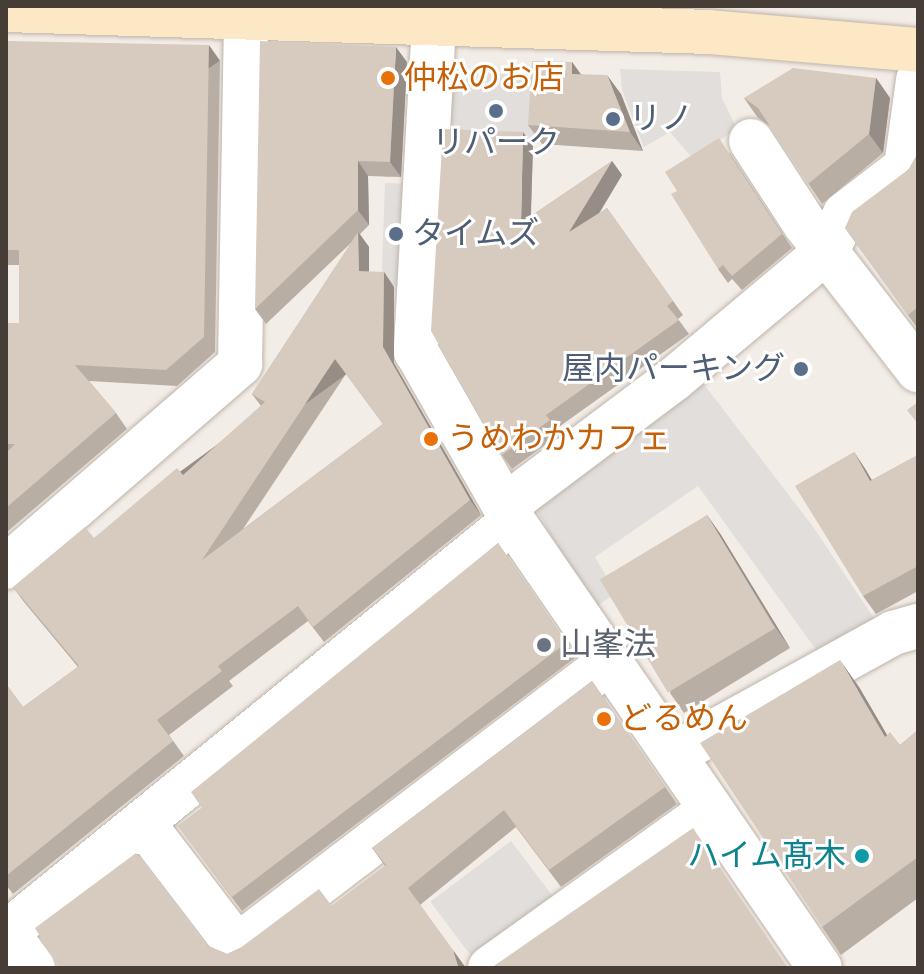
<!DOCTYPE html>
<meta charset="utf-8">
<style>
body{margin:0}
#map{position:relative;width:924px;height:974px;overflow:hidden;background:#f3ede7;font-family:"Alegreya Sans","Noto Sans JP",sans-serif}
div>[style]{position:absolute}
.parking>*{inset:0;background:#e1dedb;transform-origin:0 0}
.roads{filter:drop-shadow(0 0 2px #beb4a9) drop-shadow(0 0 2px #beb4a9)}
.street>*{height:44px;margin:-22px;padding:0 22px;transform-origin:22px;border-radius:22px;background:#fff}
.secondary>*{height:44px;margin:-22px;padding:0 22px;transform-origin:22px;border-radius:22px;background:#fde8c6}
.wall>*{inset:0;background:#b9aea4}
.shaded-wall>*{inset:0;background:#968d86;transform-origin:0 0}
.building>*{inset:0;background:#d7cabf;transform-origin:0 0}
.dots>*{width:22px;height:22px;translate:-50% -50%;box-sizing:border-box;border:4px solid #fff;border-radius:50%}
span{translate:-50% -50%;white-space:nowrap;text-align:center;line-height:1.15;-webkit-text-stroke:6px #fff;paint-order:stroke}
.food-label{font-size:32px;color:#c56008}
.left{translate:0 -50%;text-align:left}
.service-label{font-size:32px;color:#4e5e75}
.right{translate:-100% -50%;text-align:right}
.worship-label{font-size:32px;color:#5b616d}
.culture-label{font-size:32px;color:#0d838f}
.frame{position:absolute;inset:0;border:8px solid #463d36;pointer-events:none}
</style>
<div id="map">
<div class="parking">
<div style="clip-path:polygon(620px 69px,720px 72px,722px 98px,737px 129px,692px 158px,670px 132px,644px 147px,622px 90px)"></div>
<div style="clip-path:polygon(464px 72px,543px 75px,538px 144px,449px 137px,453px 84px)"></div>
<div style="left:385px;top:183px;width:27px;height:102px;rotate:2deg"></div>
<div style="clip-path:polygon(703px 383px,814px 528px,879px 626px,825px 662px,698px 486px,595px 557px,616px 593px,594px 608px,534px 506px)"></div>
<div style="left:511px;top:841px;width:79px;height:101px;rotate:53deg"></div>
</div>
<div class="roads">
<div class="street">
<div style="left:435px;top:6px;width:346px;rotate:93.2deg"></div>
<div style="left:416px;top:351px;width:196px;rotate:60.3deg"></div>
<div style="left:513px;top:521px;width:542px;rotate:55.52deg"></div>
<div style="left:751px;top:141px;width:99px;rotate:57deg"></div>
<div style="left:805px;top:224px;width:185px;rotate:52.3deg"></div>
<div style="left:505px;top:506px;width:210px;rotate:-36.9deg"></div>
<div style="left:673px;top:380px;width:201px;rotate:-40deg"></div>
<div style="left:827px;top:251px;width:41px;rotate:-64.1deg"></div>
<div style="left:845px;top:214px;width:77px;rotate:-37.6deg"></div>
<div style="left:906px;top:167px;width:88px;rotate:-82.1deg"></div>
<div style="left:6px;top:567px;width:310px;rotate:-40.9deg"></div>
<div style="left:240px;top:364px;width:346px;rotate:-89deg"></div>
<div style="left:674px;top:754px;width:250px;rotate:-28.9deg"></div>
<div style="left:893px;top:633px;width:26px;rotate:-16deg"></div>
<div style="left:143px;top:823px;width:155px;rotate:52.6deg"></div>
<div style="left:237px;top:946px;width:467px;rotate:-37.3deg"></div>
<div style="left:6px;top:931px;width:46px;rotate:53.9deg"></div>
<div style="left:6px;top:933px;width:653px;rotate:-39.1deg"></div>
<div style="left:490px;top:968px;width:272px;rotate:-35.6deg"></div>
</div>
<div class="secondary">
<div style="left:6px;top:10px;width:703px;rotate:1.79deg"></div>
<div style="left:709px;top:32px;width:210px;rotate:4.9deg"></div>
</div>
</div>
<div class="wall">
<div style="clip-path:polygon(6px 41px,220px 61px,215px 352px,177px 386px,89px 381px,116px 413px,127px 429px,7px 532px,6px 532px,6px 323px,19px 323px,19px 265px,6px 265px)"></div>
<div style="clip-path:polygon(evenodd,407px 62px,401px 177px,368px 176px,369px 225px,360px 234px,369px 247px,369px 272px,384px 272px,394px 287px,394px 363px,481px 515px,324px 642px,308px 621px,229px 681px,233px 686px,169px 735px,184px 756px,13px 894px,6px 885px,6px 684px,23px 707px,78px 667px,24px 602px,13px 587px,94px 538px,183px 475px,261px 406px,252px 394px,352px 242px,266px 324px,255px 309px,407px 62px,346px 374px,383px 424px,243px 529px,346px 374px)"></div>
<div style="clip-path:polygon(572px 62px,581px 74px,621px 94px,643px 151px,542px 144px,528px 125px)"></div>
<div style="clip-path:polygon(876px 78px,890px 98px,883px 153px,822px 204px,770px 126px,758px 118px,744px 98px)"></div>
<div style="clip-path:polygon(533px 146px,531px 216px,612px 161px,622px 175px,599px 214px,607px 208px,683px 315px,678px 319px,689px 334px,556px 429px,560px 434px,512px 469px,502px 455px)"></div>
<div style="clip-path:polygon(729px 152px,792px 248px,742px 290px,732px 279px,728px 283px,718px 269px)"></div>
<div style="clip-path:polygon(918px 153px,918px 329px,845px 228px,909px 169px)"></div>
<div style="clip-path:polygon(854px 452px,872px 480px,918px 455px,918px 591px,876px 614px,863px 596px)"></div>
<div style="clip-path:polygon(707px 515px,721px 535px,790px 648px,684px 713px,670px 693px)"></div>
<div style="clip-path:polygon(498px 543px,576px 657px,242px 911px,178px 826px,202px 808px)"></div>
<div style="clip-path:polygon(592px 681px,677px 804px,561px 887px,516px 827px,420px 905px,465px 968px,59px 968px,206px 945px,227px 954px,332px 906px,385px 866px,372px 848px)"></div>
<div style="clip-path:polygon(859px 687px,887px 735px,900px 745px,918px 730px,918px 898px,841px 955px,822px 927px)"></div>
</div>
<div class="shaded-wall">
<div style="left:209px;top:45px;width:19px;height:292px;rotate:55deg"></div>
<div style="clip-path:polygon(396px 47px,407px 62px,401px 177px,390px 162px)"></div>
<div style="clip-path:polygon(572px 62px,585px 81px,572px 74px)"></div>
<div style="clip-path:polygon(607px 75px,621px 94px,643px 151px,630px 132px)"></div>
<div style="clip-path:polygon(876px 78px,890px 98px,883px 153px,869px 134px)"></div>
<div style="clip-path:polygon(523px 132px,533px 146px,530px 237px,521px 223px)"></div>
<div style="clip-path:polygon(358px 161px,368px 176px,369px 225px,358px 210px)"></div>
<div style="clip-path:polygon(612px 161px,622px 175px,579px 246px,569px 232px)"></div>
<div style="clip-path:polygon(358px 232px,369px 247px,369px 287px,359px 271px)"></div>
<div style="clip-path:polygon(384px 272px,394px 287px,394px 363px,481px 515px,470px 500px,383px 347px)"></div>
<div style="left:335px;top:359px;width:19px;height:241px;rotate:54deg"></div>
<div style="clip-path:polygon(854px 452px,866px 470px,882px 499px,870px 481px)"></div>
<div style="clip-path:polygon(707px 515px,721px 535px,790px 648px,776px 628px)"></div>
<div style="clip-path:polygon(840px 660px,859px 687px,904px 764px,885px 737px)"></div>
<div style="clip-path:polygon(453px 950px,466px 968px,460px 968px,458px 966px)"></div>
</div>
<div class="building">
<div style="clip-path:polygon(6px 41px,209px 45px,204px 337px,166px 370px,75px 365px,116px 413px,6px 508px,6px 453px,15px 444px,6px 444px,6px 323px,19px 323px,19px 250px,6px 250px)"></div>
<div style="clip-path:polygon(260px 41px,396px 47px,390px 162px,358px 161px,358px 210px,255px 309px)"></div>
<div style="clip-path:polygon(532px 61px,572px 62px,572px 74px,607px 75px,630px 132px,528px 125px)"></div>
<div style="clip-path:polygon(793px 68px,876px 78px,869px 134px,808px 184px,758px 108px,744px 98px)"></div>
<div style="clip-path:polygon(443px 129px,523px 132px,521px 223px,612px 161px,569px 232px,607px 208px,673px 301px,667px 306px,679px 320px,546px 415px,550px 420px,502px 455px,431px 331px)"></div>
<div style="clip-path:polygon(719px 138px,782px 234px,732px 276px,723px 265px,718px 269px,671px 194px,677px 191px,665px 172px)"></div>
<div style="clip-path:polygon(918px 153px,918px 307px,908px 315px,845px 228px,852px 212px,909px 169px)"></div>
<div style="clip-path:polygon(evenodd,358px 232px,359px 271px,384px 272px,383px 347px,470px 500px,313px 627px,298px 606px,218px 666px,222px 671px,157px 720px,173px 741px,6px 876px,6px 684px,23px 707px,79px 666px,13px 587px,85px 527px,94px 538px,177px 468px,183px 475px,265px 402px,252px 394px,358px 232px,335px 359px,383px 424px,202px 560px,335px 359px)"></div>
<div style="clip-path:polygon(918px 402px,918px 424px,907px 410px)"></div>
<div style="clip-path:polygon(854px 452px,870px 481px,918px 455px,918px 566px,863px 596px,795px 486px)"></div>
<div style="left:707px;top:515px;width:132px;height:125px;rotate:59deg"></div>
<div style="clip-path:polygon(498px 543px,566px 643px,232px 897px,178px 826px,202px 808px,191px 792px)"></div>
<div style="clip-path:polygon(840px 660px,885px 737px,890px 732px,900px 745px,918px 730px,918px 857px,822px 927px,700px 743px)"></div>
<div style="clip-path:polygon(592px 681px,665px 787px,549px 870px,504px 810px,408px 888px,453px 950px,458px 966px,461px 968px,59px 968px,35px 928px,136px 853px,206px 945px,227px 954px,239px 949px,319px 889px,332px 906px,386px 865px,372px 848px)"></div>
<div style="clip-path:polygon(693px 828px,788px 968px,491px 968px)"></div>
</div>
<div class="dots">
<div style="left:388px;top:78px;background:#e8710a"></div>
<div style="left:496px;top:111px;background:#5c6f8a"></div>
<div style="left:613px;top:119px;background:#5c6f8a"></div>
<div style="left:396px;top:234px;background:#5c6f8a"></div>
<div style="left:801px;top:369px;background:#5c6f8a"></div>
<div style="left:431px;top:439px;background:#e8710a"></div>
<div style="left:544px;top:645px;background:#6b7280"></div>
<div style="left:604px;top:719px;background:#e8710a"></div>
<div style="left:862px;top:856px;background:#0f9aa8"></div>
</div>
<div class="food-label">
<span class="left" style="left:404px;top:78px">仲松のお店</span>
<span class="left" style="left:447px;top:439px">うめわかカフェ</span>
<span class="left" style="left:620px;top:719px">どるめん</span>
</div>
<div class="service-label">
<span class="left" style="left:629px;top:119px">リノ</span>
<span style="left:496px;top:143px">リパーク</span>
<span class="left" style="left:412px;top:234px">タイムズ</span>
<span class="right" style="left:785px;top:369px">屋内パーキング</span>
</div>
<div class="worship-label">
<span class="left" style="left:560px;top:645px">山峯法</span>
</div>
<div class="culture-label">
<span class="right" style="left:846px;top:856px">ハイム髙木</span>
</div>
<div class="frame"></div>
</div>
